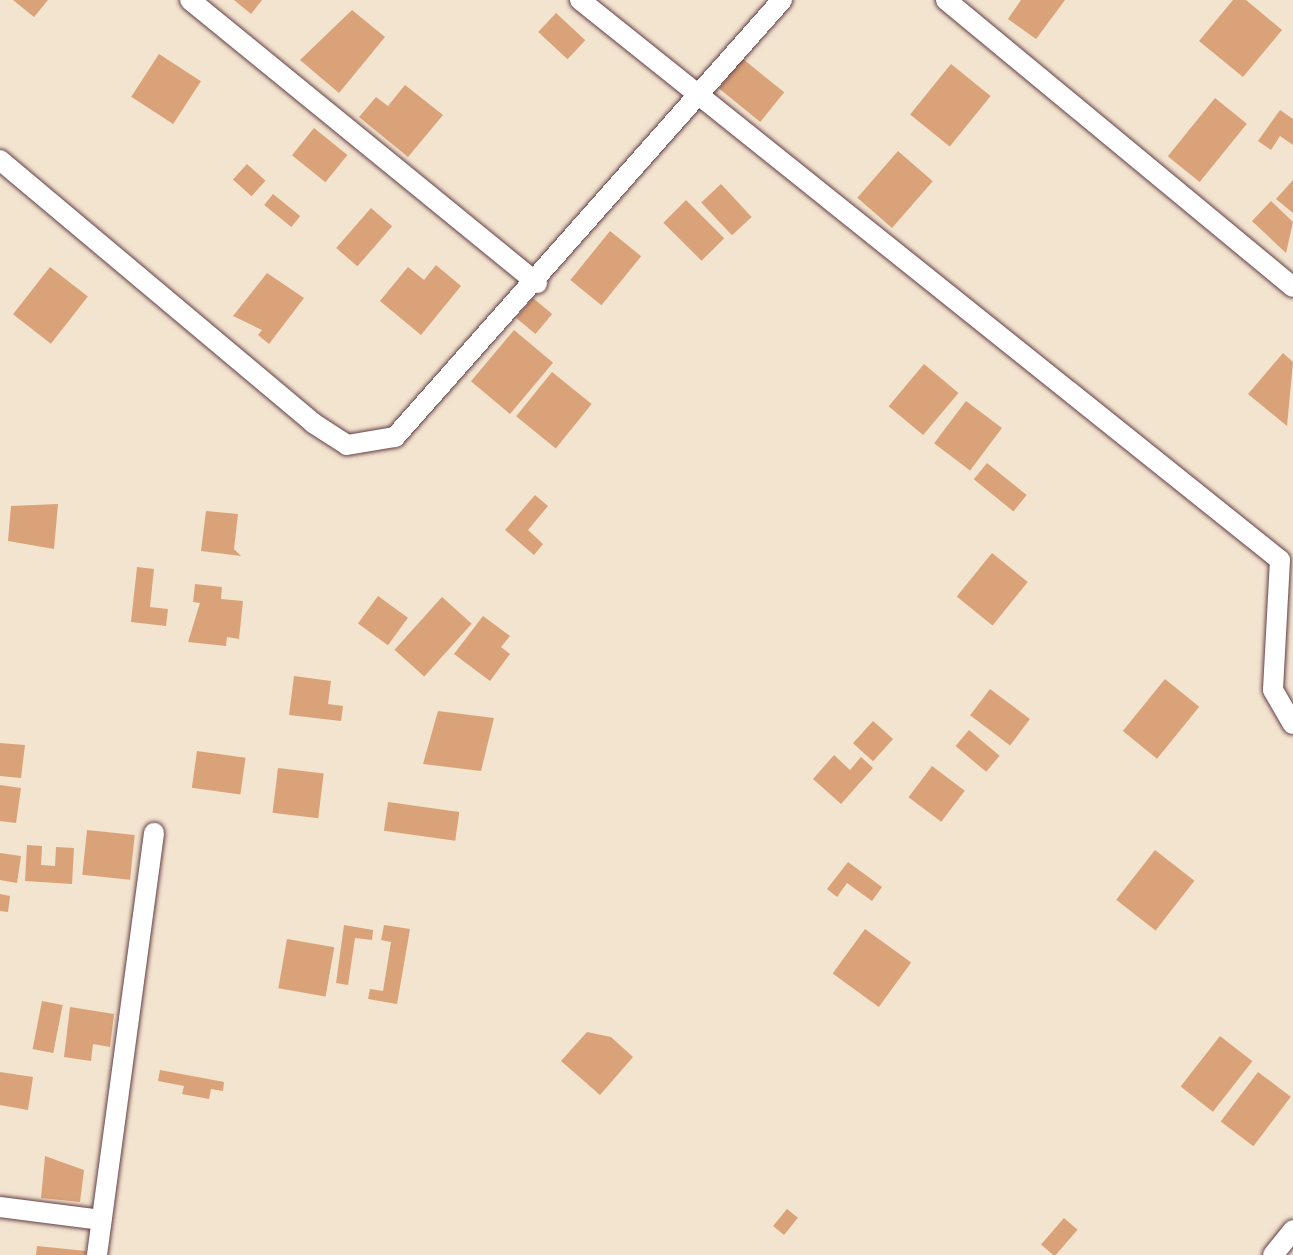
<!DOCTYPE html>
<style>
body{margin:0}
#map{position:relative;width:1293px;height:1255px;overflow:hidden;background:#f3e4cf;font-family:"Architects Daughter",sans-serif}
div>[style]{position:absolute}
.building>*{inset:0;background:#daa278;transform-origin:0 0}
.roads{filter:drop-shadow(0 0 2px #633d44) drop-shadow(0 0 2px #633d44)}
.minor>*{height:20px;margin:-10px;padding:0 10px;transform-origin:10px;border-radius:10px;background:#fff}
span{translate:-50% -50%;white-space:nowrap;text-align:center;line-height:1.15;-webkit-text-stroke:7px #f6f6f2;paint-order:stroke}
</style>
<div id="map">
<div class="building">
<div style="clip-path:polygon(13px 0,48px 0,34px 17px)"></div>
<div style="clip-path:polygon(234px 0,262px 0,251px 14px)"></div>
<div style="clip-path:polygon(1021px 0,1065px 0,1036px 39px,1008px 19px)"></div>
<div style="clip-path:polygon(1233px 0,1246px 0,1282px 30px,1243px 77px,1199px 41px)"></div>
<div style="clip-path:polygon(352px 10px,385px 37px,339px 93px,300px 60px)"></div>
<div style="left:556px;top:13px;width:40px;height:26px;rotate:43deg"></div>
<div style="left:159px;top:54px;width:50px;height:51px;rotate:33deg"></div>
<div style="left:743px;top:59px;width:53px;height:38px;rotate:39deg"></div>
<div style="left:951px;top:64px;width:51px;height:65px;rotate:39deg"></div>
<div style="clip-path:polygon(405px 85px,443px 115px,408px 157px,359px 117px,376px 97px,388px 106px)"></div>
<div style="left:1215px;top:98px;width:41px;height:75px;rotate:39deg"></div>
<div style="clip-path:polygon(1280px 110px,1293px 119px,1293px 145px,1280px 136px,1271px 150px,1258px 141px)"></div>
<div style="left:314px;top:128px;width:43px;height:35px;rotate:39deg"></div>
<div style="left:898px;top:151px;width:46px;height:62px;rotate:41deg"></div>
<div style="left:247px;top:164px;width:25px;height:21px;rotate:42deg"></div>
<div style="clip-path:polygon(1293px 180px,1293px 213px,1276px 199px)"></div>
<div style="left:721px;top:184px;width:45px;height:27px;rotate:47deg"></div>
<div style="left:273px;top:194px;width:35px;height:14px;rotate:39deg"></div>
<div style="left:686px;top:200px;width:54px;height:32px;rotate:45deg"></div>
<div style="clip-path:polygon(1271px 201px,1293px 222px,1286px 253px,1252px 221px)"></div>
<div style="left:371px;top:208px;width:28px;height:53px;rotate:41deg"></div>
<div style="left:610px;top:231px;width:40px;height:63px;rotate:39deg"></div>
<div style="clip-path:polygon(436px 265px,461px 286px,421px 335px,380px 301px,408px 267px,424px 280px)"></div>
<div style="left:50px;top:267px;width:48px;height:60px;rotate:38deg"></div>
<div style="clip-path:polygon(267px 273px,304px 298px,269px 344px,258px 335px,262px 330px,233px 316px)"></div>
<div style="left:533px;top:298px;width:25px;height:26px;rotate:40deg"></div>
<div style="left:514px;top:330px;width:51px;height:67px;rotate:40deg"></div>
<div style="clip-path:polygon(1283px 353px,1293px 362px,1287px 426px,1248px 394px)"></div>
<div style="left:924px;top:364px;width:45px;height:55px;rotate:40deg"></div>
<div style="left:552px;top:372px;width:51px;height:57px;rotate:39deg"></div>
<div style="left:966px;top:401px;width:45px;height:53px;rotate:37deg"></div>
<div style="left:987px;top:463px;width:51px;height:21px;rotate:39deg"></div>
<div style="clip-path:polygon(535px 495px,548px 506px,528px 530px,543px 544px,534px 555px,505px 530px)"></div>
<div style="clip-path:polygon(58px 504px,54px 549px,8px 541px,11px 506px)"></div>
<div style="clip-path:polygon(206px 511px,238px 514px,234px 549px,241px 556px,201px 551px)"></div>
<div style="left:992px;top:553px;width:46px;height:56px;rotate:39deg"></div>
<div style="clip-path:polygon(137px 567px,154px 569px,150px 607px,168px 609px,166px 626px,131px 622px)"></div>
<div style="clip-path:polygon(195px 584px,222px 587px,221px 599px,243px 601px,239px 639px,227px 637px,226px 646px,188px 642px,200px 603px,193px 602px)"></div>
<div style="left:378px;top:596px;width:37px;height:34px;rotate:36deg"></div>
<div style="left:442px;top:597px;width:40px;height:71px;rotate:42deg"></div>
<div style="clip-path:polygon(483px 616px,510px 636px,501px 647px,510px 654px,490px 681px,454px 654px)"></div>
<div style="clip-path:polygon(294px 676px,331px 681px,328px 704px,343px 706px,341px 721px,289px 715px)"></div>
<div style="left:1165px;top:679px;width:44px;height:67px;rotate:39deg"></div>
<div style="left:990px;top:689px;width:50px;height:33px;rotate:37deg"></div>
<div style="clip-path:polygon(438px 711px,494px 718px,481px 771px,423px 764px)"></div>
<div style="left:873px;top:721px;width:27px;height:30px;rotate:42deg"></div>
<div style="left:969px;top:730px;width:40px;height:21px;rotate:40deg"></div>
<div style="clip-path:polygon(0 743px,25px 745px,21px 778px,0 776px)"></div>
<div style="left:197px;top:751px;width:49px;height:37px;rotate:8deg"></div>
<div style="clip-path:polygon(834px 755px,850px 770px,861px 757px,873px 768px,841px 804px,813px 779px)"></div>
<div style="left:932px;top:766px;width:41px;height:39px;rotate:37deg"></div>
<div style="left:278px;top:768px;width:46px;height:45px;rotate:7deg"></div>
<div style="clip-path:polygon(0 785px,21px 788px,16px 823px,0 821px)"></div>
<div style="left:388px;top:802px;width:72px;height:29px;rotate:8deg"></div>
<div style="left:87px;top:830px;width:48px;height:45px;rotate:6deg"></div>
<div style="clip-path:polygon(27px 845px,42px 846px,41px 865px,55px 866px,56px 847px,74px 848px,72px 884px,25px 881px)"></div>
<div style="left:1155px;top:850px;width:50px;height:63px;rotate:38deg"></div>
<div style="clip-path:polygon(0 853px,21px 856px,17px 883px,0 880px)"></div>
<div style="clip-path:polygon(848px 862px,882px 887px,872px 901px,847px 883px,837px 897px,827px 889px)"></div>
<div style="clip-path:polygon(0 894px,10px 896px,8px 912px,0 911px)"></div>
<div style="clip-path:polygon(344px 925px,373px 930px,372px 940px,355px 938px,348px 985px,336px 983px)"></div>
<div style="clip-path:polygon(384px 925px,410px 929px,397px 1004px,368px 999px,370px 989px,383px 991px,391px 942px,381px 940px)"></div>
<div style="left:865px;top:929px;width:57px;height:55px;rotate:36deg"></div>
<div style="left:287px;top:939px;width:48px;height:50px;rotate:10deg"></div>
<div style="left:42px;top:1001px;width:21px;height:49px;rotate:11deg"></div>
<div style="clip-path:polygon(70px 1007px,114px 1014px,110px 1047px,93px 1044px,91px 1061px,64px 1057px)"></div>
<div style="clip-path:polygon(587px 1032px,611px 1037px,633px 1057px,600px 1095px,561px 1061px)"></div>
<div style="left:1220px;top:1036px;width:41px;height:64px;rotate:38deg"></div>
<div style="clip-path:polygon(160px 1070px,224px 1082px,223px 1091px,211px 1089px,209px 1099px,182px 1094px,184px 1086px,158px 1081px)"></div>
<div style="clip-path:polygon(0 1072px,33px 1077px,28px 1110px,0 1105px)"></div>
<div style="left:1258px;top:1072px;width:41px;height:62px;rotate:37deg"></div>
<div style="clip-path:polygon(45px 1156px,84px 1170px,80px 1202px,41px 1198px)"></div>
<div style="left:787px;top:1209px;width:14px;height:22px;rotate:39deg"></div>
<div style="left:1064px;top:1218px;width:18px;height:35px;rotate:41deg"></div>
<div style="clip-path:polygon(37px 1246px,86px 1251px,85px 1255px,36px 1255px)"></div>
</div>
<div class="roads">
<div class="minor">
<div style="left:190px;top:0;width:448px;rotate:39.2deg"></div>
<div style="left:580px;top:0;width:896px;rotate:38.66deg"></div>
<div style="left:1280px;top:560px;width:130px;rotate:93.1deg"></div>
<div style="left:1273px;top:690px;width:39px;rotate:60deg"></div>
<div style="left:946px;top:0;width:450px;rotate:39.6deg"></div>
<div style="left:0;top:160px;width:409px;rotate:40deg"></div>
<div style="left:313px;top:423px;width:40px;rotate:32.9deg"></div>
<div style="left:347px;top:445px;width:49px;rotate:-9.5deg"></div>
<div style="left:395px;top:437px;width:584px;rotate:-48.47deg"></div>
<div style="left:0;top:1207px;width:102px;rotate:7.3deg"></div>
<div style="left:97px;top:1255px;width:426px;rotate:-82.3deg"></div>
<div style="left:1273px;top:1255px;width:32px;rotate:-51deg"></div>
</div>
</div>
</div>
